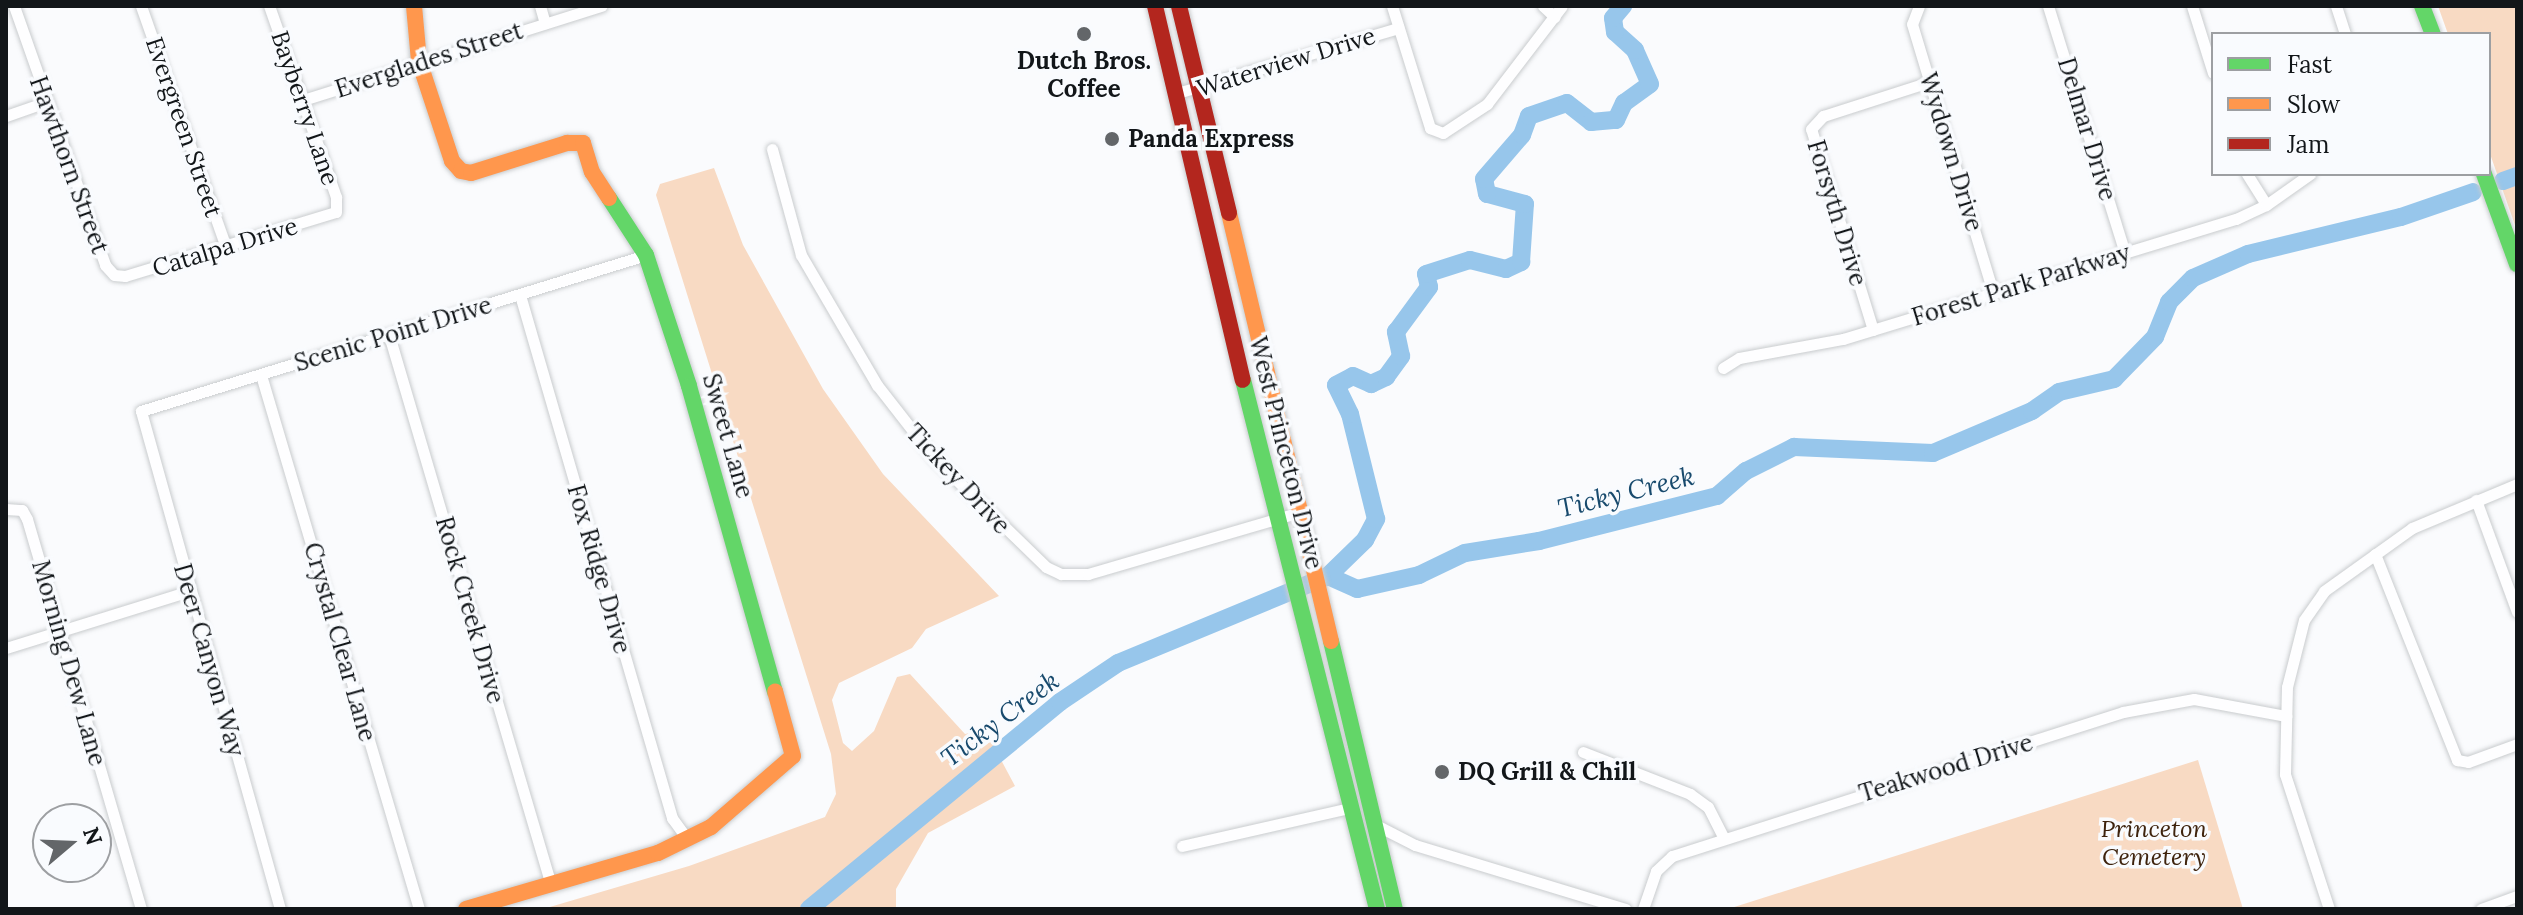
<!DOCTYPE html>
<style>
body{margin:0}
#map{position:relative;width:2523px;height:915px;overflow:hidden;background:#fafbfd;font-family:Lora,serif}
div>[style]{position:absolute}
.green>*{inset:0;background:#f8dac3}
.river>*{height:18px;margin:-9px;padding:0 9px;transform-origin:9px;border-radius:9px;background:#97c6eb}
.roads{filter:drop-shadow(0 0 2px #c9ccce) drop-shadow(0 0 2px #c9ccce)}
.street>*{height:11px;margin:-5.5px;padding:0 5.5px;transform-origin:5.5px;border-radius:5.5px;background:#fefeff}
.fast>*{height:16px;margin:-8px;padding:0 8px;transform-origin:8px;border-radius:8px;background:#63d668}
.slow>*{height:16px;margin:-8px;padding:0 8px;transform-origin:8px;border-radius:8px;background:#ff974d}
.jam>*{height:16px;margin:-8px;padding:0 8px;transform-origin:8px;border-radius:8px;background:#b3261e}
.dots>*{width:22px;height:22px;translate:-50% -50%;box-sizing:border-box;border:4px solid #f9fbfe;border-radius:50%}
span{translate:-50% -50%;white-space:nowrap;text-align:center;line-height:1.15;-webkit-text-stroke:7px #f9fbfe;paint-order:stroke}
.street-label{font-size:24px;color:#121619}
.poi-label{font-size:24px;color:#121619;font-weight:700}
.left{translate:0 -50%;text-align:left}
.park-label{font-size:24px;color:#3e230d;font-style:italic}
.water-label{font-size:26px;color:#184a6d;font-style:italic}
.frame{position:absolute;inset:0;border:8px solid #121619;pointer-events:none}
.legend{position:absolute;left:2211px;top:32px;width:280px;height:144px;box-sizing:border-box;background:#f9fbfe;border:2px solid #9d9fa2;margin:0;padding:10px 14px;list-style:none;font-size:24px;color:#121619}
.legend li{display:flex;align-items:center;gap:16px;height:40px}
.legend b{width:40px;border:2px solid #9d9fa2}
.north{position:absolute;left:32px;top:803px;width:80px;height:80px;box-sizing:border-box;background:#f9fbfe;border:2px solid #9d9fa2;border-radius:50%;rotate:71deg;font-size:22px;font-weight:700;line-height:32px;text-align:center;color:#121619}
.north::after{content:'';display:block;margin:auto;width:28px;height:36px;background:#636669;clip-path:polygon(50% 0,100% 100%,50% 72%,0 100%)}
</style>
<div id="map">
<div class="green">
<div style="clip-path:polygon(2438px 6px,2517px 6px,2517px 231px,2489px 151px,2489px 34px,2448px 34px)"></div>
<div style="clip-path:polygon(714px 168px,743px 245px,823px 389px,883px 474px,999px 596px,926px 629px,912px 648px,839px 683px,832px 700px,843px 743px,852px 751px,874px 731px,897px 677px,910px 674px,965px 734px,985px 730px,1015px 786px,928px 833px,896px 889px,896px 909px,543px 909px,689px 866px,825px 817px,836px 794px,831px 754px,656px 195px,660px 184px)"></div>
<div style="clip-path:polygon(2198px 760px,2243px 909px,1728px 909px)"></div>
</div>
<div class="river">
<div style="left:2503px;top:181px;width:15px;rotate:-20deg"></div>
<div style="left:1328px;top:576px;width:32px;rotate:24deg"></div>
<div style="left:1357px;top:589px;width:64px;rotate:-12.7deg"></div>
<div style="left:1419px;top:575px;width:51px;rotate:-25.6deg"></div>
<div style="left:1465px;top:553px;width:75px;rotate:-9.2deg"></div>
<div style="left:1539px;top:541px;width:184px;rotate:-14.2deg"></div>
<div style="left:1717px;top:496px;width:38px;rotate:-41deg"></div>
<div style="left:1746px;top:471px;width:54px;rotate:-26.6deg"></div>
<div style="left:1794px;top:447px;width:139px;rotate:2.5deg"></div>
<div style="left:1933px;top:453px;width:108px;rotate:-23deg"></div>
<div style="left:2032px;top:411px;width:33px;rotate:-35deg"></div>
<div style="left:2059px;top:392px;width:57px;rotate:-13.3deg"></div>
<div style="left:2114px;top:379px;width:59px;rotate:-45.7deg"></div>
<div style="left:2155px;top:337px;width:38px;rotate:-68deg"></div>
<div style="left:2169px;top:302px;width:34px;rotate:-45deg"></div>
<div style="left:2193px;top:278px;width:60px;rotate:-23.6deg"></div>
<div style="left:2248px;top:254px;width:157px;rotate:-13.6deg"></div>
<div style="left:2401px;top:217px;width:76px;rotate:-19.1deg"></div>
<div style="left:809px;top:909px;width:325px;rotate:-39.5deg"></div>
<div style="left:1060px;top:702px;width:70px;rotate:-33.9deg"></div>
<div style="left:1118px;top:663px;width:227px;rotate:-22.5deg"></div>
<div style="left:1328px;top:576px;width:52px;rotate:-44.2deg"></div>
<div style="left:1365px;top:540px;width:24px;rotate:-62deg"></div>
<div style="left:1376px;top:519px;width:108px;rotate:-103.9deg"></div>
<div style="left:1350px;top:414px;width:32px;rotate:-116deg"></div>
<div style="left:1336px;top:385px;width:19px;rotate:-28deg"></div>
<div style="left:1353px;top:376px;width:20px;rotate:24deg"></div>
<div style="left:1371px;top:384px;width:17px;rotate:-25deg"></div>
<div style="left:1386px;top:377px;width:26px;rotate:-54deg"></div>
<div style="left:1401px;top:356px;width:25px;rotate:-102deg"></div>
<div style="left:1396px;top:332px;width:56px;rotate:-53.7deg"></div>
<div style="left:1429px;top:287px;width:13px;rotate:-103deg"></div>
<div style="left:1426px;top:274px;width:46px;rotate:-17.7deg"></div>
<div style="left:1470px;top:260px;width:37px;rotate:14deg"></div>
<div style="left:1506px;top:269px;width:17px;rotate:-25deg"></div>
<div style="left:1521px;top:262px;width:58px;rotate:-86.1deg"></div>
<div style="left:1525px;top:204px;width:39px;rotate:-165deg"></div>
<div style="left:1487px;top:194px;width:15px;rotate:-101deg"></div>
<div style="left:1484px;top:179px;width:58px;rotate:-49.2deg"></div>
<div style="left:1522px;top:135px;width:20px;rotate:-70deg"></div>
<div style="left:1529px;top:116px;width:40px;rotate:-18.9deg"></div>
<div style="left:1567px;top:103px;width:31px;rotate:38deg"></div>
<div style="left:1591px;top:122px;width:25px;rotate:-5deg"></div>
<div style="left:1616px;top:120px;width:19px;rotate:-65deg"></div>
<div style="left:1624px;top:103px;width:32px;rotate:-36deg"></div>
<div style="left:1650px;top:84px;width:37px;rotate:-114deg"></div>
<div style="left:1635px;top:50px;width:27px;rotate:-138deg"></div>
<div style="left:1615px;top:32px;width:14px;rotate:-98deg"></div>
<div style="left:1613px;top:18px;width:16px;rotate:-50deg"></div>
</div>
<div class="roads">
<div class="street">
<div style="left:14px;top:6px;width:275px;rotate:70.6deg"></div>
<div style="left:105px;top:265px;width:13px;rotate:48deg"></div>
<div style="left:114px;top:275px;width:11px;rotate:5deg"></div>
<div style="left:125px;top:276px;width:220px;rotate:-16.9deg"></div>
<div style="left:336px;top:212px;width:15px;rotate:-90deg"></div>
<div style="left:336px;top:197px;width:202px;rotate:-109.3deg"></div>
<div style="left:141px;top:6px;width:256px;rotate:70.6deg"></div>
<div style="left:540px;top:6px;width:18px;rotate:74deg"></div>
<div style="left:1392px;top:6px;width:128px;rotate:72.7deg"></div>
<div style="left:1430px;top:128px;width:14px;rotate:21deg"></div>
<div style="left:1443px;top:133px;width:53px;rotate:-33.4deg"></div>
<div style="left:1487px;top:104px;width:123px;rotate:-52.6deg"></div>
<div style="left:1543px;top:6px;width:16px;rotate:43deg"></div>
<div style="left:1919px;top:6px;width:19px;rotate:111deg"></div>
<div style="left:1912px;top:24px;width:281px;rotate:73.2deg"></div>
<div style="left:2048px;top:6px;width:259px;rotate:72.7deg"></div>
<div style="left:2192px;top:6px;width:70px;rotate:72.6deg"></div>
<div style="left:2336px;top:6px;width:29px;rotate:72deg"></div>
<div style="left:1174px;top:94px;width:234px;rotate:-16.4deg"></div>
<div style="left:303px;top:100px;width:313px;rotate:-17.5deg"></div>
<div style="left:6px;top:116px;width:42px;rotate:-19.3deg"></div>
<div style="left:772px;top:149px;width:110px;rotate:74.7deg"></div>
<div style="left:801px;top:255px;width:151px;rotate:59.7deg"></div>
<div style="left:877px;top:385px;width:93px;rotate:52deg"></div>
<div style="left:934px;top:458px;width:156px;rotate:44.2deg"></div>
<div style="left:1046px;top:567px;width:17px;rotate:25deg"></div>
<div style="left:1061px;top:574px;width:27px"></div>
<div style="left:1088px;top:574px;width:218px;rotate:-16.3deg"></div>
<div style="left:2247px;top:174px;width:36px;rotate:58deg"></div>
<div style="left:520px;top:295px;width:545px;rotate:73.79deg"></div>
<div style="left:672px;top:818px;width:26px;rotate:54deg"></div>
<div style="left:1873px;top:330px;width:210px;rotate:-107.1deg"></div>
<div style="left:1811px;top:129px;width:18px;rotate:-47deg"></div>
<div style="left:1823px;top:116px;width:111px;rotate:-17.8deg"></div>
<div style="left:389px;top:335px;width:573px;rotate:73.59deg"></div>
<div style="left:1723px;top:368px;width:19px;rotate:-32deg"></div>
<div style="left:1739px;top:358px;width:106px;rotate:-10.4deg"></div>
<div style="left:1843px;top:339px;width:411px;rotate:-17deg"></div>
<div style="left:2236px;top:219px;width:33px;rotate:-25deg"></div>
<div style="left:2266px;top:205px;width:54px;rotate:-35.2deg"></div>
<div style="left:261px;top:375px;width:557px;rotate:73.52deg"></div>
<div style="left:2476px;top:500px;width:119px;rotate:69.9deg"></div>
<div style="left:6px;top:509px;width:16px;rotate:4deg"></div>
<div style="left:22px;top:510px;width:10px;rotate:61deg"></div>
<div style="left:27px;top:519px;width:406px;rotate:73.7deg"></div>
<div style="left:2375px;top:554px;width:222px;rotate:68.3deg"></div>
<div style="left:2457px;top:760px;width:11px;rotate:10deg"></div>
<div style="left:2468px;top:762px;width:52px;rotate:-20.2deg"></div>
<div style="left:6px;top:648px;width:192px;rotate:-17.3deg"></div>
<div style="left:1583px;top:752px;width:115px;rotate:21.4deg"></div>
<div style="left:1690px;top:794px;width:22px;rotate:36deg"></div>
<div style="left:1708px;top:807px;width:33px;rotate:63deg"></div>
<div style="left:1376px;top:825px;width:44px;rotate:27.1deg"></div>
<div style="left:1415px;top:845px;width:220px;rotate:16.9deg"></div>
<div style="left:1182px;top:846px;width:175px;rotate:-12.8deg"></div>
<div style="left:280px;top:909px;width:517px;rotate:-105.6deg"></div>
<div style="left:141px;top:411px;width:529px;rotate:-17.17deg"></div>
<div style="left:1643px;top:909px;width:40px;rotate:-71.1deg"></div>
<div style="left:1656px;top:871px;width:22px;rotate:-43deg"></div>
<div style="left:1672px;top:856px;width:473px;rotate:-17.7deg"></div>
<div style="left:2123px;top:712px;width:72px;rotate:-10.4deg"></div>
<div style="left:2194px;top:699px;width:94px;rotate:10.5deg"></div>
<div style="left:2329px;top:909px;width:142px;rotate:-108.1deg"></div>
<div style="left:2285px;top:774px;width:87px;rotate:-88.7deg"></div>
<div style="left:2287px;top:687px;width:69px;rotate:-75.8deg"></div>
<div style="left:2304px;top:620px;width:35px;rotate:-55deg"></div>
<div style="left:2324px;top:591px;width:108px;rotate:-35.6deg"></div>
<div style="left:2412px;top:528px;width:114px;rotate:-22.7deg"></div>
<div style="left:2481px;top:909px;width:38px;rotate:-20deg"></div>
</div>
<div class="fast">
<div style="left:2422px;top:6px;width:30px;rotate:69deg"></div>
<div style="left:2484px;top:174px;width:96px;rotate:69.9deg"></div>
<div style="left:609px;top:198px;width:68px;rotate:57deg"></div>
<div style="left:646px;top:255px;width:138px;rotate:71.8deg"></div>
<div style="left:689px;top:386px;width:317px;rotate:74.3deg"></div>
<div style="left:1243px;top:380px;width:546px;rotate:75.79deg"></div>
<div style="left:1331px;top:641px;width:276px;rotate:76.6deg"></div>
</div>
<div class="slow">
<div style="left:414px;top:6px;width:55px;rotate:84.8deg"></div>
<div style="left:419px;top:61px;width:105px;rotate:71.7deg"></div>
<div style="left:452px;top:161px;width:13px;rotate:48deg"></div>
<div style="left:461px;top:171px;width:10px;rotate:11deg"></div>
<div style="left:471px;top:173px;width:101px;rotate:-17.4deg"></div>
<div style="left:567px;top:143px;width:16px"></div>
<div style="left:583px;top:143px;width:30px;rotate:73deg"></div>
<div style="left:592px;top:172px;width:31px;rotate:57deg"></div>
<div style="left:1229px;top:213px;width:440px;rotate:76.6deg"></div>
<div style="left:466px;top:909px;width:200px;rotate:-16.3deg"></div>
<div style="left:658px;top:853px;width:59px;rotate:-26.1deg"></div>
<div style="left:711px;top:827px;width:108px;rotate:-40.9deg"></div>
<div style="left:793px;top:756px;width:67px;rotate:-105.5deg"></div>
</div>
<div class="jam">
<div style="left:1155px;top:6px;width:384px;rotate:76.8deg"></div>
<div style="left:1179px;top:6px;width:213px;rotate:76.4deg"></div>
</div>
</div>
<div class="dots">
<div style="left:1084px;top:34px;background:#636669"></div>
<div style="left:1112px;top:139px;background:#636669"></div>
<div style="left:1442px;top:772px;background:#636669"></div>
</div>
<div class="street-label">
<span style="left:429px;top:60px;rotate:-18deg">Everglades Street</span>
<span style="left:1286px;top:62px;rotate:-17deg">Waterview Drive</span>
<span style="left:305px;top:108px;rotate:71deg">Bayberry Lane</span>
<span style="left:184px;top:127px;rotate:71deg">Evergreen Street</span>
<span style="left:2087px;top:129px;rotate:73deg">Delmar Drive</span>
<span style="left:1951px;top:152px;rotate:73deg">Wydown Drive</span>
<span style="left:69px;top:165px;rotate:70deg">Hawthorn Street</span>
<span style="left:1837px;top:213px;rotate:73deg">Forsyth Drive</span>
<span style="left:225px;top:247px;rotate:-17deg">Catalpa Drive</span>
<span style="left:2021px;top:285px;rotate:-17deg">Forest Park Parkway</span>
<span style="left:393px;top:334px;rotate:-17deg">Scenic Point Drive</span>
<span style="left:728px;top:436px;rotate:74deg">Sweet Lane</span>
<span style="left:1286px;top:453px;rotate:76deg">West Princeton Drive</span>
<span style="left:958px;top:479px;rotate:47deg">Tickey Drive</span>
<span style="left:599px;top:569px;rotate:74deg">Fox Ridge Drive</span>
<span style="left:470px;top:610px;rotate:74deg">Rock Creek Drive</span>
<span style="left:340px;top:642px;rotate:74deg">Crystal Clear Lane</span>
<span style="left:209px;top:660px;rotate:74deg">Deer Canyon Way</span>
<span style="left:69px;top:663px;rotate:74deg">Morning Dew Lane</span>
<span style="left:1946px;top:768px;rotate:-17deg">Teakwood Drive</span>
</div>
<div class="poi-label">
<span style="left:1084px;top:75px">Dutch Bros.<br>Coffee</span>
<span class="left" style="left:1128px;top:139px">Panda Express</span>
<span class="left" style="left:1458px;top:772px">DQ Grill &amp; Chill</span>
</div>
<div class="park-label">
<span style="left:2154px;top:843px">Princeton<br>Cemetery</span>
</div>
<div class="water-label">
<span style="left:1626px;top:492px;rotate:-14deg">Ticky Creek</span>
<span style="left:1000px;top:719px;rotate:-37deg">Ticky Creek</span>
</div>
<div class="frame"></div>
<ul class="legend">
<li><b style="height:10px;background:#63d668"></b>Fast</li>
<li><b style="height:10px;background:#ff974d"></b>Slow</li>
<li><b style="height:10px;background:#b3261e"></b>Jam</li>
</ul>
<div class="north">N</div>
</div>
